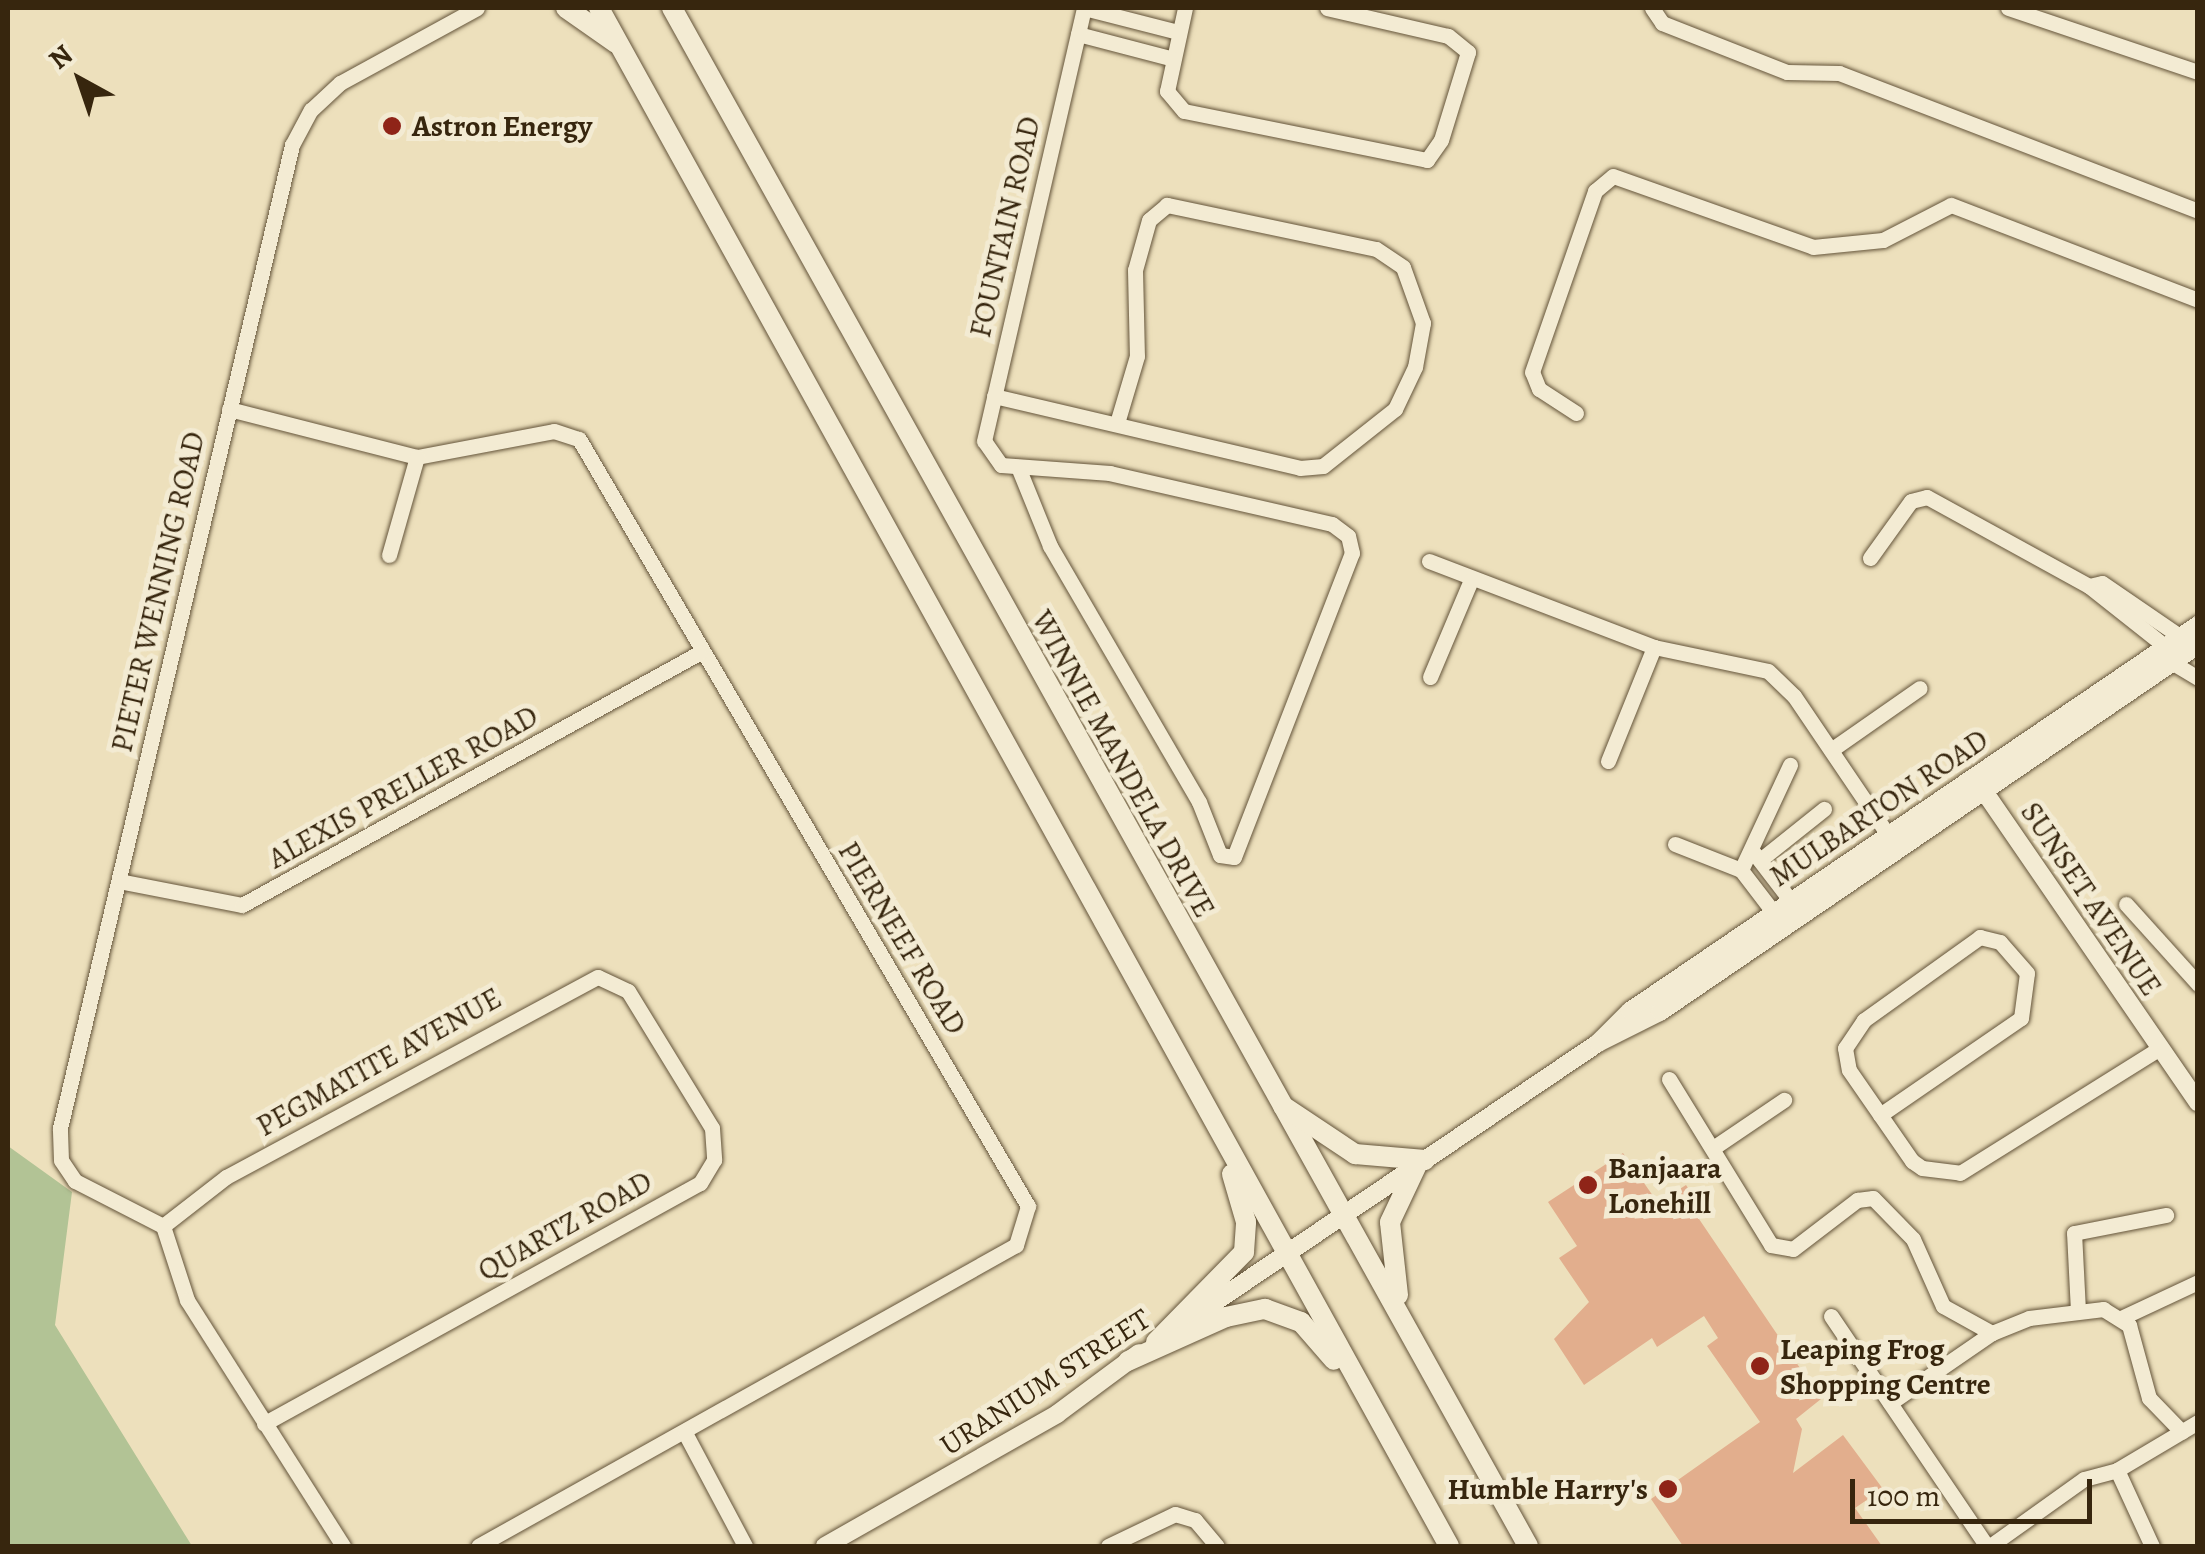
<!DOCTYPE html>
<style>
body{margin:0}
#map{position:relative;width:2205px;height:1554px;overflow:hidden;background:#ede0bc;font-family:Alegreya,serif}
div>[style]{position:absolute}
.green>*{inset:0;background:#b2c395}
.building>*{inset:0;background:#e2ae8d}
.roads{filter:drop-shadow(0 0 2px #64543a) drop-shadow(0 0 2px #64543a)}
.minor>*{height:15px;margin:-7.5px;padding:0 7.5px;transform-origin:7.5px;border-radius:7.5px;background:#f3ebd3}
.tertiary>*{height:18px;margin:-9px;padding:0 9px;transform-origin:9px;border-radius:9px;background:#f3ebd3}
.secondary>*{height:20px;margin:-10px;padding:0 10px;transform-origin:10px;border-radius:10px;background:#f3ebd3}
.dots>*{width:28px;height:28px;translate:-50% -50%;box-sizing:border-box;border:5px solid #f3ebd3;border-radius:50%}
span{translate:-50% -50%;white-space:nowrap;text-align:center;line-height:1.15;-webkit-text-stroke:10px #f3ebd3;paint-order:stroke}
.poi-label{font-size:30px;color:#37260e;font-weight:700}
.left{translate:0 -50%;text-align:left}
.right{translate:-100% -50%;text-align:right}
.street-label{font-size:30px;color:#37260e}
.frame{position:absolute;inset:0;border:10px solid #37260e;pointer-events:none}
.north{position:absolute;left:30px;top:30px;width:100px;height:100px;-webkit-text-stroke:8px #f3ebd3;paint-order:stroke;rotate:320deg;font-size:28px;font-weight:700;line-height:40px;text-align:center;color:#37260e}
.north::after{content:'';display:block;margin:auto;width:35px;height:45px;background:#37260e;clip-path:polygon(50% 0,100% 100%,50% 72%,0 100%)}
.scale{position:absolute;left:1850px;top:1479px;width:242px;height:45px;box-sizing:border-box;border:5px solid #37260e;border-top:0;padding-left:12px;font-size:30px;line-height:35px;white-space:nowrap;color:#37260e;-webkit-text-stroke:8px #f3ebd3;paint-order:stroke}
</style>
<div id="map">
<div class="green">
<div style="clip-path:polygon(8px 1146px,72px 1192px,55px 1325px,192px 1546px,8px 1546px)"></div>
</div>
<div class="building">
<div style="clip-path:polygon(1623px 1153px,1658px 1203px,1686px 1185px,1706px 1214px,1699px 1219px,1821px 1399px,1796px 1419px,1802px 1429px,1793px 1473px,1843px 1435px,1883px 1489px,1855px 1508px,1882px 1546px,1683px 1546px,1651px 1499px,1760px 1422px,1707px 1346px,1718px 1338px,1704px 1316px,1657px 1347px,1652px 1338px,1584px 1385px,1554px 1339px,1589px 1302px,1559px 1258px,1577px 1246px,1548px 1202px)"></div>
</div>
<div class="roads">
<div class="minor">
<div style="left:1084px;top:8px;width:97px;rotate:14.3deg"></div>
<div style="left:1185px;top:8px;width:85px;rotate:102.2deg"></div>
<div style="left:1167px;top:91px;width:26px;rotate:50deg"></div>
<div style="left:1184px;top:111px;width:248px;rotate:11.4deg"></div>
<div style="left:1427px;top:160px;width:24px;rotate:-55deg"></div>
<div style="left:1441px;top:140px;width:92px;rotate:-72.9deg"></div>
<div style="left:1468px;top:52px;width:26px;rotate:-141deg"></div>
<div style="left:1448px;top:36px;width:124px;rotate:-167deg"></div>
<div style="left:1652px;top:8px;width:18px;rotate:56deg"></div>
<div style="left:1662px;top:23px;width:134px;rotate:21.4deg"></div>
<div style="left:1787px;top:72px;width:52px;rotate:1.1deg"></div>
<div style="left:1839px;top:73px;width:385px;rotate:21deg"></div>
<div style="left:2008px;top:8px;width:200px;rotate:18.6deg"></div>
<div style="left:1078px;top:34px;width:98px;rotate:14.7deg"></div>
<div style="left:994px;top:396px;width:314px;rotate:13.2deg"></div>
<div style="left:1300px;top:468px;width:23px;rotate:-5deg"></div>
<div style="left:1323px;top:466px;width:92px;rotate:-38.4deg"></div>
<div style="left:1395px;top:409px;width:47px;rotate:-64.5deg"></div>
<div style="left:1415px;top:367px;width:45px;rotate:-79.7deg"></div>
<div style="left:1423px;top:323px;width:59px;rotate:-109.7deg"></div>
<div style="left:1403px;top:267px;width:32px;rotate:-146deg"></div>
<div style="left:1376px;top:249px;width:214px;rotate:-168.1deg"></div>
<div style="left:1167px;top:205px;width:23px;rotate:140deg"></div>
<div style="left:1149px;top:220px;width:52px;rotate:105.6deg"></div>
<div style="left:1135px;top:270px;width:86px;rotate:88.7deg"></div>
<div style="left:1137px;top:356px;width:70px;rotate:106.6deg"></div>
<div style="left:229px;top:409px;width:194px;rotate:14.3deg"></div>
<div style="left:417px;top:457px;width:139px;rotate:-10.7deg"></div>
<div style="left:554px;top:431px;width:26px;rotate:18deg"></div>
<div style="left:579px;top:439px;width:889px;rotate:59.66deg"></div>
<div style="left:1028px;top:1206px;width:41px;rotate:107.1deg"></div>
<div style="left:1016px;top:1245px;width:616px;rotate:150.77deg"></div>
<div style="left:1576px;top:413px;width:44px;rotate:-147deg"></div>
<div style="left:1539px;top:389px;width:18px;rotate:-112deg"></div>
<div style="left:1532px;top:372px;width:192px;rotate:-70.8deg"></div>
<div style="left:1595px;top:191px;width:23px;rotate:-40deg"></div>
<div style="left:1613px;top:176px;width:212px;rotate:19.5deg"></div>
<div style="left:1813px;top:247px;width:70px;rotate:-5.7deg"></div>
<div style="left:1883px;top:240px;width:76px;rotate:-27.2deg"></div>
<div style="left:1951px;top:205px;width:265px;rotate:21deg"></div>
<div style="left:1018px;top:467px;width:85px;rotate:67.9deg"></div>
<div style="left:1050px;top:546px;width:296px;rotate:59.8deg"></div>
<div style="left:1199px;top:802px;width:57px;rotate:68.4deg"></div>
<div style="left:1220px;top:855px;width:14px;rotate:8deg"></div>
<div style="left:1234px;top:857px;width:326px;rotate:-68.8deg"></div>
<div style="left:1352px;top:553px;width:17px;rotate:-103deg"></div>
<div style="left:1348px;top:536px;width:20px;rotate:-143deg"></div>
<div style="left:1332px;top:524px;width:228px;rotate:-167.1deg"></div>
<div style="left:1110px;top:473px;width:109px;rotate:-175.8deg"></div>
<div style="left:1001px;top:465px;width:29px;rotate:-125deg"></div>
<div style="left:984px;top:441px;width:444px;rotate:-77deg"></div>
<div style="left:389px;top:555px;width:102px;rotate:-74.1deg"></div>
<div style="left:1870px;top:558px;width:70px;rotate:-54.3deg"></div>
<div style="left:1911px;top:501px;width:16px;rotate:-14deg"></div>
<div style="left:1927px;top:497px;width:185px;rotate:28.8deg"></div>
<div style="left:2089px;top:586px;width:98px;rotate:38.4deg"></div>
<div style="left:1429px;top:561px;width:241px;rotate:20.9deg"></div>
<div style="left:1654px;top:647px;width:116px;rotate:11.9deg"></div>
<div style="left:1768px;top:671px;width:36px;rotate:44deg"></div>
<div style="left:1794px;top:696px;width:168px;rotate:55.9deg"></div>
<div style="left:2089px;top:586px;width:13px;rotate:-13deg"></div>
<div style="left:2102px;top:583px;width:96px;rotate:34.4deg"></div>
<div style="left:2163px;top:657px;width:41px;rotate:31deg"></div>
<div style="left:1430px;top:677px;width:105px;rotate:-67.1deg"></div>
<div style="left:1831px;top:750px;width:108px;rotate:-34.9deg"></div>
<div style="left:1608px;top:761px;width:123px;rotate:-68deg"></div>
<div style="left:1675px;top:844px;width:71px;rotate:21.5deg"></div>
<div style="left:1741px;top:870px;width:54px;rotate:52.5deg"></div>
<div style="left:1754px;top:853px;width:61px;rotate:52.4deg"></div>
<div style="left:1760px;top:860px;width:82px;rotate:-38.6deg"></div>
<div style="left:1741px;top:870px;width:116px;rotate:-65deg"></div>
<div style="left:119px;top:881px;width:125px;rotate:11deg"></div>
<div style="left:242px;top:905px;width:522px;rotate:-28.87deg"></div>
<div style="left:2126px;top:904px;width:108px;rotate:48deg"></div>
<div style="left:1669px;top:1079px;width:195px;rotate:58.4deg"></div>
<div style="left:1771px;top:1245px;width:22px;rotate:10deg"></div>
<div style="left:1793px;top:1249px;width:81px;rotate:-37.4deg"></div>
<div style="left:1857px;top:1200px;width:16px;rotate:-7deg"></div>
<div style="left:1873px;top:1198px;width:57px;rotate:45.7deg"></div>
<div style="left:1913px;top:1239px;width:73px;rotate:65.9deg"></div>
<div style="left:1943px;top:1306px;width:56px;rotate:28.9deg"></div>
<div style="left:1880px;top:1115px;width:171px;rotate:-34.5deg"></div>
<div style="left:2021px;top:1018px;width:45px;rotate:-82.4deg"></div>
<div style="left:2027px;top:973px;width:41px;rotate:-131.1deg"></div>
<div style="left:2000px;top:942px;width:21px;rotate:-166deg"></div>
<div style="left:1980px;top:937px;width:143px;rotate:144.4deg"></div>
<div style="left:1864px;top:1020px;width:34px;rotate:124deg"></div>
<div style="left:1845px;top:1048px;width:22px;rotate:80deg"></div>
<div style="left:1849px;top:1070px;width:111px;rotate:55.3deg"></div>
<div style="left:1912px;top:1161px;width:12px;rotate:35deg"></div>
<div style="left:1922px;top:1168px;width:38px;rotate:7deg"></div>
<div style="left:1960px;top:1173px;width:236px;rotate:-32deg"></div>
<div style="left:1713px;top:1148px;width:86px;rotate:-34.1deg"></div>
<div style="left:163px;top:1226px;width:99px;rotate:-152.9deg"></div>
<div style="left:75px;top:1181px;width:25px;rotate:-124deg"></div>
<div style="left:61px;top:1160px;width:32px;rotate:-92deg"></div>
<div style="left:60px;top:1128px;width:1010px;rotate:-76.72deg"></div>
<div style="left:292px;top:145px;width:40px;rotate:-62deg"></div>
<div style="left:311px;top:110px;width:40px;rotate:-43deg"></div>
<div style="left:340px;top:83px;width:156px;rotate:-28.7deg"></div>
<div style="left:163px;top:1226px;width:80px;rotate:-37.9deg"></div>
<div style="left:226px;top:1177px;width:422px;rotate:-28.3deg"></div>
<div style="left:598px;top:977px;width:33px;rotate:25deg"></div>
<div style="left:628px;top:991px;width:161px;rotate:58.5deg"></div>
<div style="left:712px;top:1128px;width:32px;rotate:86deg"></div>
<div style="left:714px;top:1160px;width:27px;rotate:121deg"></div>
<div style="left:700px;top:1183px;width:498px;rotate:151.1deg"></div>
<div style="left:163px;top:1226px;width:78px;rotate:72deg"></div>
<div style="left:187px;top:1300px;width:291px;rotate:57.6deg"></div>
<div style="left:2078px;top:1311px;width:78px;rotate:-92.9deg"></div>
<div style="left:2074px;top:1233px;width:94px;rotate:-11.1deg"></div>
<div style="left:1831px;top:1316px;width:278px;rotate:55.9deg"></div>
<div style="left:2121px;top:1318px;width:85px;rotate:-25.1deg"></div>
<div style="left:1890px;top:1403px;width:124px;rotate:-34.5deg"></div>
<div style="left:1992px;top:1333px;width:40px;rotate:-22deg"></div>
<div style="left:2029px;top:1318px;width:75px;rotate:-6.9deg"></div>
<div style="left:2103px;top:1309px;width:31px;rotate:32deg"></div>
<div style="left:2129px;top:1325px;width:76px;rotate:74.7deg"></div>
<div style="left:2149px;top:1398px;width:47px;rotate:45.9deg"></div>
<div style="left:685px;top:1433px;width:128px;rotate:62deg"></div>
<div style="left:2117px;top:1470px;width:84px;rotate:65.3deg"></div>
<div style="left:1108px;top:1546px;width:74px;rotate:-25.5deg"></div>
<div style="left:1175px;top:1514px;width:21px;rotate:17deg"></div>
<div style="left:1195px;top:1520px;width:34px;rotate:50deg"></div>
<div style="left:1990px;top:1546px;width:115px;rotate:-35.5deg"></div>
<div style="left:2084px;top:1479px;width:34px;rotate:-15deg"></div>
<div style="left:2117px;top:1470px;width:94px;rotate:-30.7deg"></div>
</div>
<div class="tertiary">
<div style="left:1977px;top:781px;width:390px;rotate:55.5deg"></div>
<div style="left:1598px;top:1043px;width:45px;rotate:-45deg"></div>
<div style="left:1630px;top:1011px;width:687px;rotate:-34.2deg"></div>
<div style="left:1181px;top:1325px;width:503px;rotate:-34.07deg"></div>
<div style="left:1598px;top:1043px;width:69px;rotate:-26.6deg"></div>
<div style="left:1660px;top:1012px;width:651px;rotate:-34.3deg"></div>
<div style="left:825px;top:1546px;width:267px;rotate:-29.6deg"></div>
<div style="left:1057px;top:1414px;width:102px;rotate:-36.6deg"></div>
</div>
<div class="secondary">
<div style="left:566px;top:8px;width:61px;rotate:35deg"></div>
<div style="left:599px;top:8px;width:1757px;rotate:61.07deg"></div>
<div style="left:672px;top:8px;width:1760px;rotate:60.9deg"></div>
<div style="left:1283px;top:1106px;width:87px;rotate:33.7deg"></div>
<div style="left:1355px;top:1154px;width:70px;rotate:4.9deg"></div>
<div style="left:1398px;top:1295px;width:73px;rotate:-96.3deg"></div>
<div style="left:1390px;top:1222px;width:63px;rotate:-64.7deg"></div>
<div style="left:1156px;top:1342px;width:126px;rotate:-45.6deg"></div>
<div style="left:1244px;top:1252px;width:30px;rotate:-86deg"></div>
<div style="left:1246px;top:1222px;width:50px;rotate:-106.3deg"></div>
<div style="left:1128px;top:1361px;width:107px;rotate:-24.2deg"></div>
<div style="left:1226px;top:1317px;width:40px;rotate:-12deg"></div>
<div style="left:1265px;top:1309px;width:38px;rotate:20deg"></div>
<div style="left:1301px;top:1322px;width:50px;rotate:49deg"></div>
</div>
</div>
<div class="dots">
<div style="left:392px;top:126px;background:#8f2418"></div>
<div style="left:1588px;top:1185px;background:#8f2418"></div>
<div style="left:1760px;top:1366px;background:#8f2418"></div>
<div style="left:1668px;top:1489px;background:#8f2418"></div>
</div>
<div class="poi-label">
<span class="left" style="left:412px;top:126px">Astron Energy</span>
<span class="left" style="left:1608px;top:1185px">Banjaara<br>Lonehill</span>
<span class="left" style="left:1780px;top:1366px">Leaping Frog<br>Shopping Centre</span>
<span class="right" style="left:1648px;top:1489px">Humble Harry's</span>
</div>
<div class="street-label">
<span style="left:1005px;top:227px;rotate:-77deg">FOUNTAIN ROAD</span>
<span style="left:158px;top:592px;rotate:-77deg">PIETER WENNING ROAD</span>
<span style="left:1123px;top:764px;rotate:61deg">WINNIE MANDELA DRIVE</span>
<span style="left:403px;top:787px;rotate:-29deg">ALEXIS PRELLER ROAD</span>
<span style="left:1879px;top:808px;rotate:-34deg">MULBARTON ROAD</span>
<span style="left:2091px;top:899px;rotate:56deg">SUNSET AVENUE</span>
<span style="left:902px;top:938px;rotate:59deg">PIERNEEF ROAD</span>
<span style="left:379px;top:1062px;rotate:-29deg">PEGMATITE AVENUE</span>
<span style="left:565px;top:1226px;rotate:-29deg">QUARTZ ROAD</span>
<span style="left:1045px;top:1382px;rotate:-33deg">URANIUM STREET</span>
</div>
<div class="frame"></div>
<div class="north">N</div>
<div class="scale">100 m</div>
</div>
